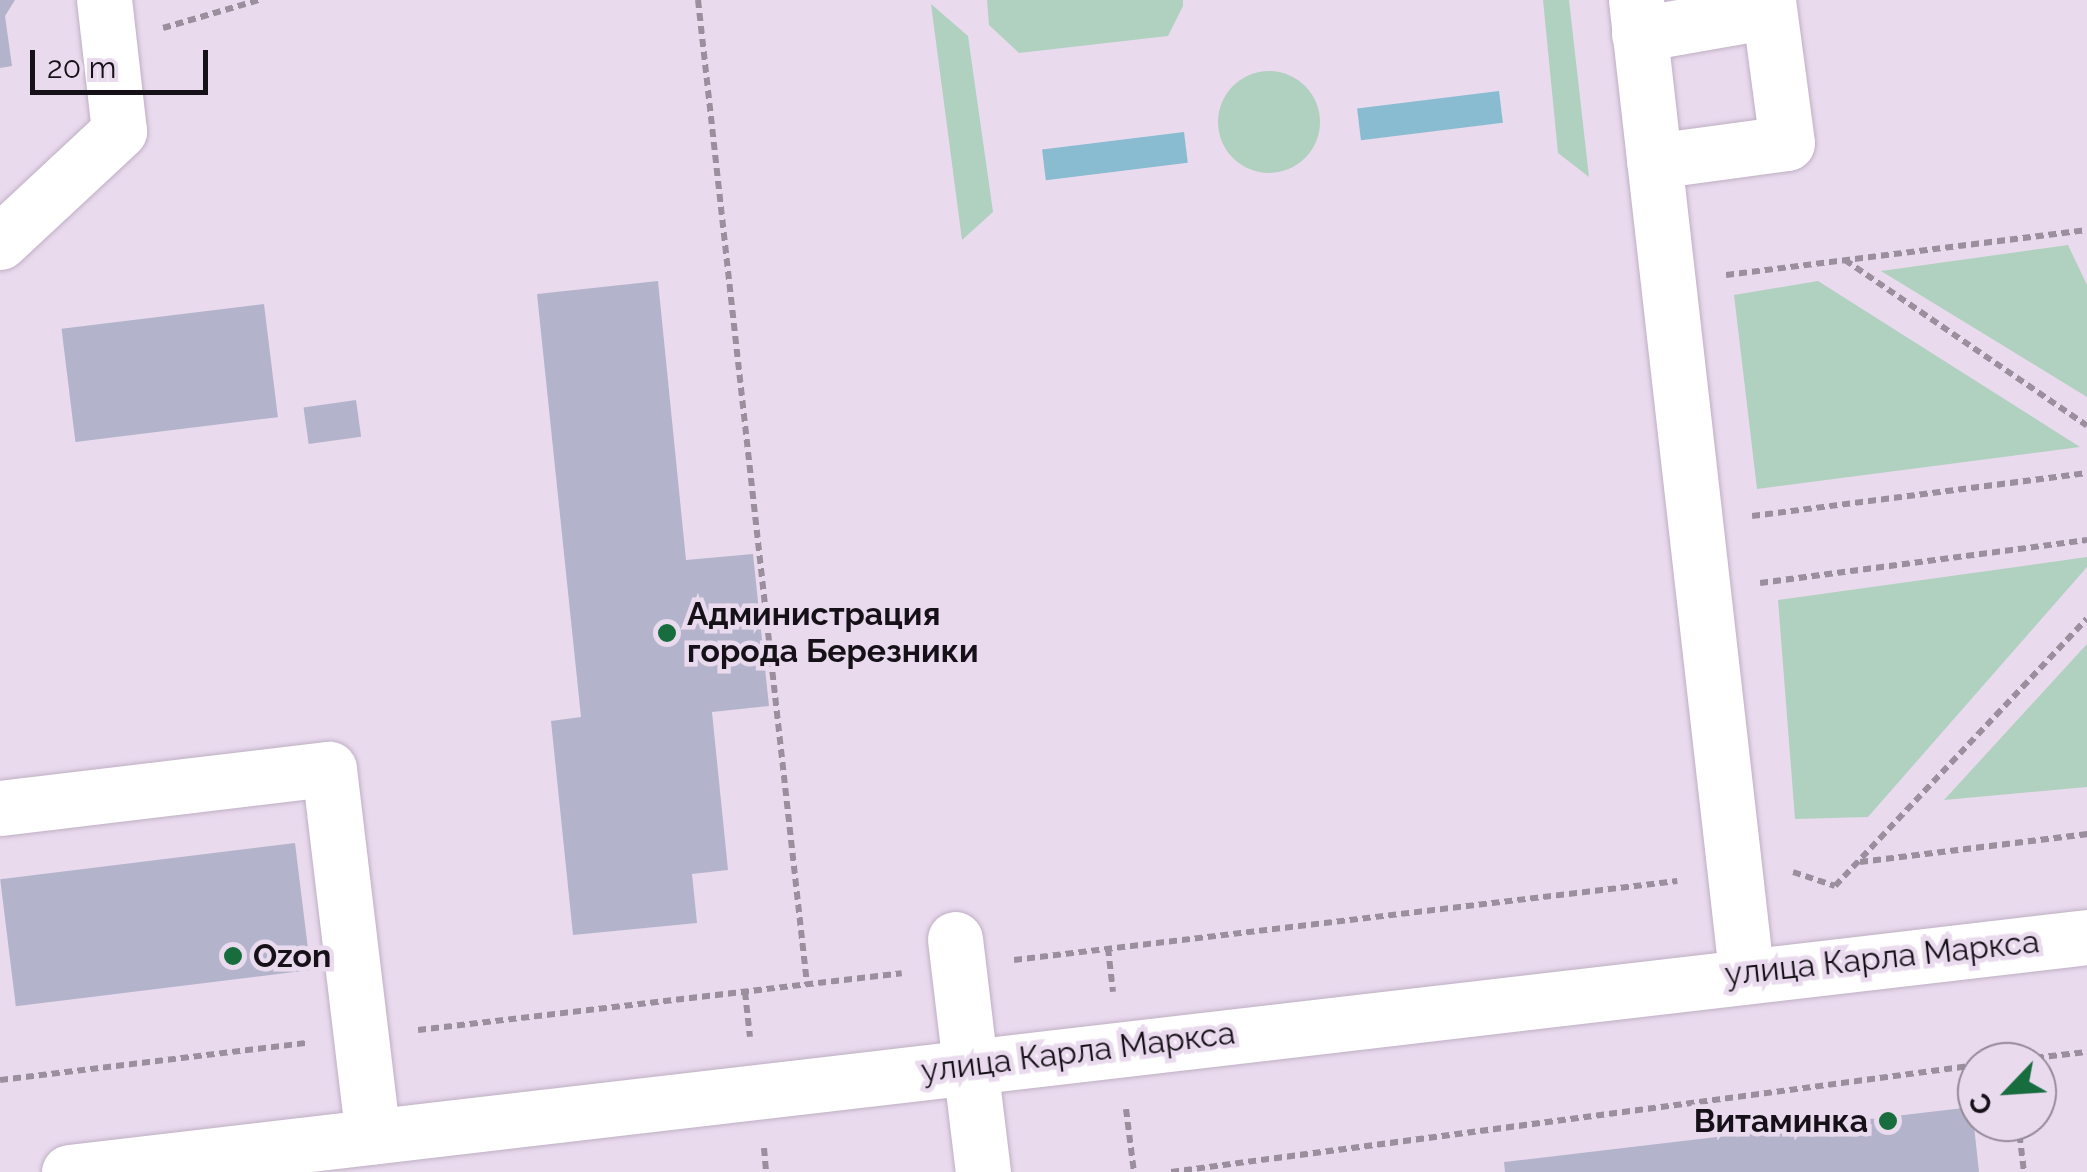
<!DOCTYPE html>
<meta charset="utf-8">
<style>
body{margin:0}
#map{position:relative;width:2087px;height:1172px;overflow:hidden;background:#eadaee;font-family:Raleway,sans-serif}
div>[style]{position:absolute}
.green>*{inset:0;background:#b0d1bf}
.round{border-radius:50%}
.water>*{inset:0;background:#89bcd0;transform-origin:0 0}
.building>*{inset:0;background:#b3b4cb;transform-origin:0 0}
.path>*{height:6px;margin-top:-3px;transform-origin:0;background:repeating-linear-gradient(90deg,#9b8f9e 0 8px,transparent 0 13px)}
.roads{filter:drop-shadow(0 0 2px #beafc3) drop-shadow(0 0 2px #beafc3)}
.minor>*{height:55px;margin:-27.5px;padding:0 27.5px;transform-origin:27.5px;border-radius:27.5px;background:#fff}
.major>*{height:55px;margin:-27.5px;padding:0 27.5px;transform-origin:27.5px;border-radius:27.5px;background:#fff}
.dots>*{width:28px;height:28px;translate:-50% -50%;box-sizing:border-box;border:5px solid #eadaee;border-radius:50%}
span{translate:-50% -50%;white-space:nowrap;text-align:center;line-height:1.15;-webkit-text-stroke:9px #eadaee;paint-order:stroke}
.poi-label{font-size:32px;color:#161118;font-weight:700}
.left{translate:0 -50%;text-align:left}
.right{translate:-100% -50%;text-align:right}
.street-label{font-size:32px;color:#161118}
.north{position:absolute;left:1957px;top:1042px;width:100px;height:100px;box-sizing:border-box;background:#eadaee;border:2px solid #958a98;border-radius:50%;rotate:245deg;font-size:28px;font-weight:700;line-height:40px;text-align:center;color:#161118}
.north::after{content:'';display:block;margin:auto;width:35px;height:45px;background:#186d3f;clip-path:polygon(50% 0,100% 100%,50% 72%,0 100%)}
.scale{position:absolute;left:30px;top:50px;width:178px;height:45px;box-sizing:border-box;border:5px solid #161118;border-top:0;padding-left:12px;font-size:30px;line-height:35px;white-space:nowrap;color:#161118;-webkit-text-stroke:8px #eadaee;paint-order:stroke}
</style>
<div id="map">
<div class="green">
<div style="clip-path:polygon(987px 0,1183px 0,1183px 6px,1168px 36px,1019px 53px,989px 25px)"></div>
<div style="clip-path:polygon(1543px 0,1569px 0,1589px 177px,1558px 153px)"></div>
<div style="clip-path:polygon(931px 4px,968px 36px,993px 212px,962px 240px)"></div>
<div class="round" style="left:1218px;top:71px;width:102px;height:102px"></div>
<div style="clip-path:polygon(2068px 245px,2087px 285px,2087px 397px,1881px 271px)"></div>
<div style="clip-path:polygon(1818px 281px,2080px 447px,1757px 489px,1734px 295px)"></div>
<div style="clip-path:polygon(2087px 557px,2087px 567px,1868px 817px,1795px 819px,1778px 600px)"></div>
<div style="clip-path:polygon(2087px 644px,2087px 787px,1944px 800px)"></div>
</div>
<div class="water">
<div style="left:1499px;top:91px;width:32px;height:143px;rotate:83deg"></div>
<div style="left:1184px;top:132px;width:31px;height:143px;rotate:83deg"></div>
</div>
<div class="building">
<div style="clip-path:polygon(0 0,15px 0,5px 16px,12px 66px,0 68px)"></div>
<div style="clip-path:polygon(658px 281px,686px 560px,753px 554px,769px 706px,712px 712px,728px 870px,692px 874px,697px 923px,573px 935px,551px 721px,581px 717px,537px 294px)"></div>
<div style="left:264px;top:304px;width:114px;height:204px;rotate:83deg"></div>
<div style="left:356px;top:400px;width:37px;height:53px;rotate:82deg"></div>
<div style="left:295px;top:843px;width:128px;height:297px;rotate:83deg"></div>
<div style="clip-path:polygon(1972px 1107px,1979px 1172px,1505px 1172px,1504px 1162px)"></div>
</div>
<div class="path">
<div style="left:698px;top:0;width:990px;rotate:83.68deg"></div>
<div style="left:163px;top:28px;width:100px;rotate:-16.3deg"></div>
<div style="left:1845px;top:260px;width:293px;rotate:34.4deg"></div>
<div style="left:1726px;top:275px;width:364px;rotate:-7.1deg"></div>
<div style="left:1752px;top:516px;width:338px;rotate:-7.3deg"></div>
<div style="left:1760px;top:583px;width:330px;rotate:-7.5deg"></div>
<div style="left:1860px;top:862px;width:229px;rotate:-7deg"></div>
<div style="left:1793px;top:872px;width:44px;rotate:18.4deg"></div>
<div style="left:1835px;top:886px;width:367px;rotate:-46.7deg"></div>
<div style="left:1108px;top:948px;width:44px;rotate:83.5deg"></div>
<div style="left:1014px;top:960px;width:668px;rotate:-6.8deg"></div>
<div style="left:745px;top:992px;width:45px;rotate:83.7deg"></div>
<div style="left:418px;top:1030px;width:487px;rotate:-6.7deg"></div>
<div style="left:1997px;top:1062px;width:91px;rotate:-6.3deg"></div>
<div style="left:0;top:1080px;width:309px;rotate:-6.9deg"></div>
<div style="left:1126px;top:1109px;width:64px;rotate:82.8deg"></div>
<div style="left:2018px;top:1122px;width:50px;rotate:83.2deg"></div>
<div style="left:764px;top:1148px;width:24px;rotate:85deg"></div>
<div style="left:1171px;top:1172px;width:813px;rotate:-7.56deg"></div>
</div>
<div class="roads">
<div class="minor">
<div style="left:1636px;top:0;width:978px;rotate:83.54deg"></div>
<div style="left:1639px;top:34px;width:132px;rotate:-10deg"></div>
<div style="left:1654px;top:161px;width:134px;rotate:-7.7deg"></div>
<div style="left:1787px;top:143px;width:144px;rotate:-97.6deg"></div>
<div style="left:0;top:242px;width:163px;rotate:-43deg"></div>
<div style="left:119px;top:131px;width:132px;rotate:-96.5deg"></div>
<div style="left:0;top:808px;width:331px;rotate:-6.8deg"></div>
<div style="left:329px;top:769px;width:370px;rotate:83.2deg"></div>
<div style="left:955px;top:939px;width:127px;rotate:83.2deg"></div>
</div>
<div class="major">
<div style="left:970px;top:1065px;width:108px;rotate:83.1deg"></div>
<div style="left:69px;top:1172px;width:2032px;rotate:-6.64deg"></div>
</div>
</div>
<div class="dots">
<div style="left:667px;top:633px;background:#186d3f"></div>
<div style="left:233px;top:956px;background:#186d3f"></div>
<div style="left:1888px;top:1121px;background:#186d3f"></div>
</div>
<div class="poi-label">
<span class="left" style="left:687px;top:633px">Администрация<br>города Березники</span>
<span class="left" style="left:253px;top:956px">Ozon</span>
<span class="right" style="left:1868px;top:1121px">Витаминка</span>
</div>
<div class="street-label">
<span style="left:1882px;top:958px;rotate:-6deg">улица Карла Маркса</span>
<span style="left:1078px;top:1052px;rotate:-7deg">улица Карла Маркса</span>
</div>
<div class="north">С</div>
<div class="scale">20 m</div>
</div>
